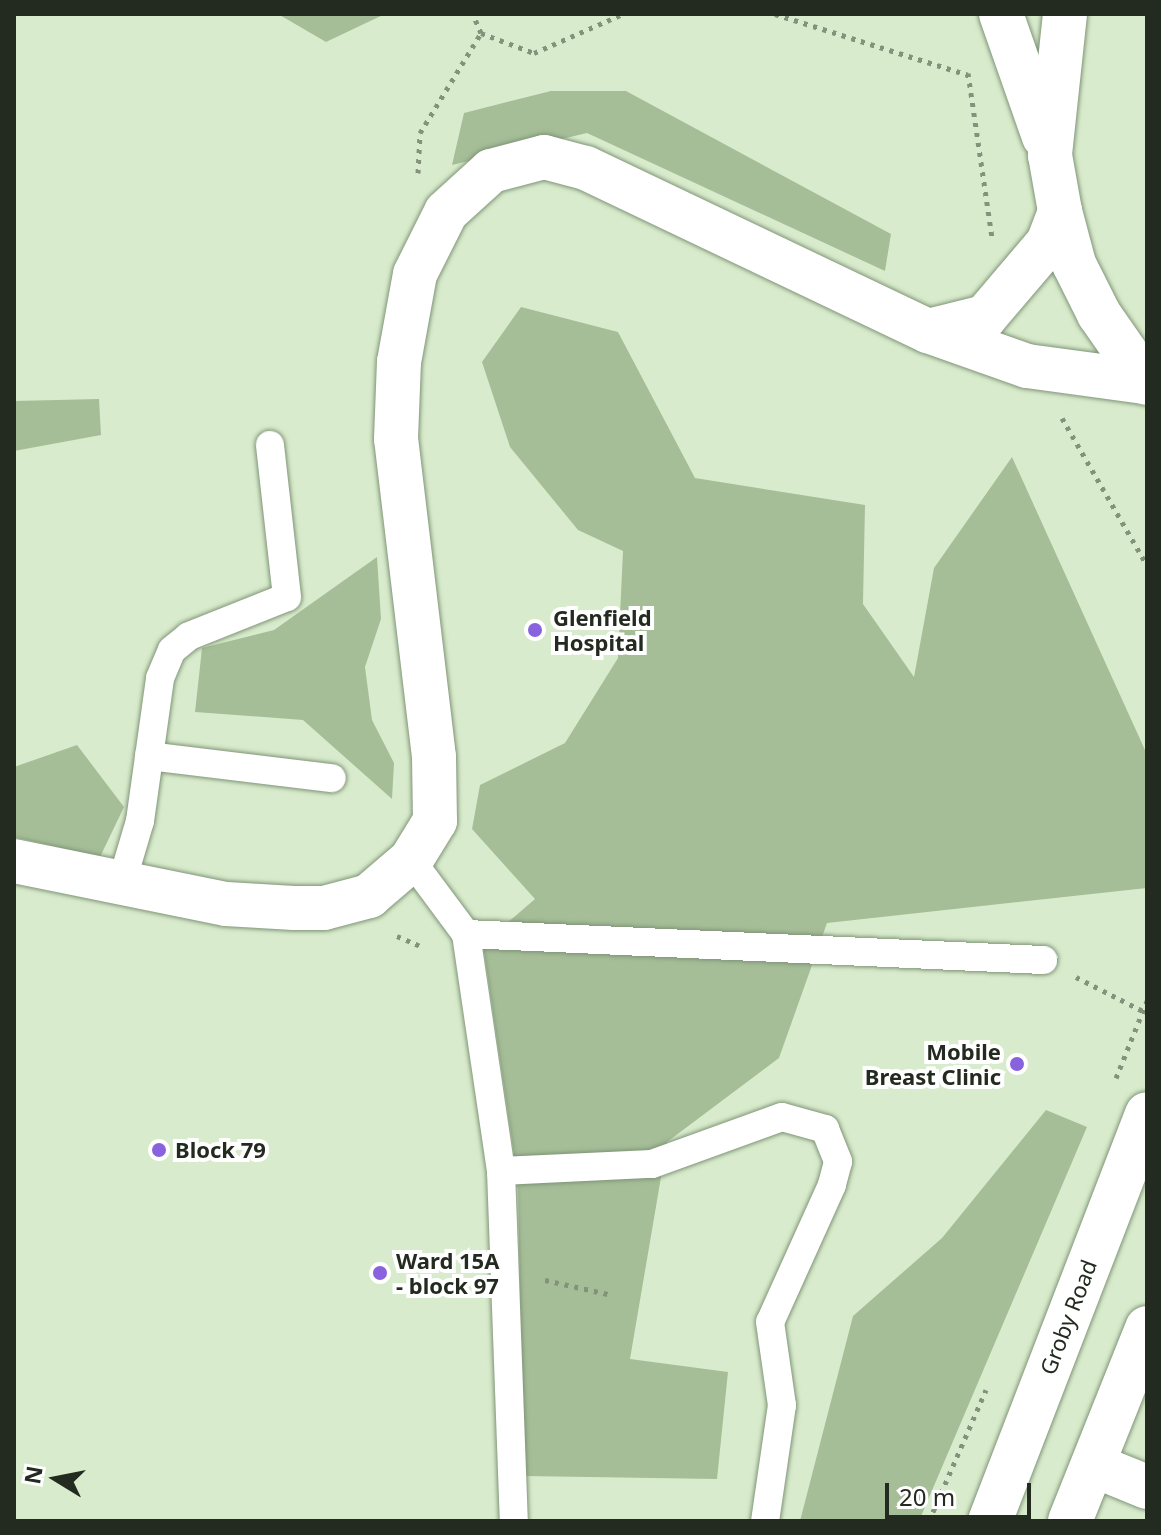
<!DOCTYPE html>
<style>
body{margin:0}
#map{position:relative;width:1161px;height:1535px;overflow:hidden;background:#d8eccd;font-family:"Noto Sans",sans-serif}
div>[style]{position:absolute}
.green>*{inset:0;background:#a5be98}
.path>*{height:5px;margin-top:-2.5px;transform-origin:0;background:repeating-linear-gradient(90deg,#84927c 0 4px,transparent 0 10px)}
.roads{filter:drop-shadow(0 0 2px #819478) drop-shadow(0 0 2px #819478)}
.service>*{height:28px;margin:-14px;padding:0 14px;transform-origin:14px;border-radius:14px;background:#fff}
.minor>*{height:44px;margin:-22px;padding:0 22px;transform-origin:22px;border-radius:22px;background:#fff}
.trunk>*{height:44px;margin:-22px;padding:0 22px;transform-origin:22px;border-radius:22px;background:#fff}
.dots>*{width:22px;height:22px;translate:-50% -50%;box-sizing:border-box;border:4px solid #fff;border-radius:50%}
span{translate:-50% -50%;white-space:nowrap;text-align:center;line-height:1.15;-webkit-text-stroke:8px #fff;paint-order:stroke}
.poi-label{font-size:22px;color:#232a1f;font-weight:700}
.left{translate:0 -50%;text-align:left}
.right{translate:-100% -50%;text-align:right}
.street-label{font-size:22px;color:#232a1f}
.frame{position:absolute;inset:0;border:16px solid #232a1f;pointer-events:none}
.north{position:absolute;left:16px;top:1439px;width:80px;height:80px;-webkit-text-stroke:6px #fff;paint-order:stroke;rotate:280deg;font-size:22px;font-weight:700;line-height:32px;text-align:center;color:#232a1f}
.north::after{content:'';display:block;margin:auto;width:28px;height:36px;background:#232a1f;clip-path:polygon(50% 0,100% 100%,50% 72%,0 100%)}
.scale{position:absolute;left:885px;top:1483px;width:146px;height:36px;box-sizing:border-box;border:4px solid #232a1f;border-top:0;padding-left:10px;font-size:24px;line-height:28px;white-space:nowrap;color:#232a1f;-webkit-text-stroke:6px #fff;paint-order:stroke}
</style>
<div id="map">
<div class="green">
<div style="clip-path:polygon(278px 14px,385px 14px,326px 42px)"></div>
<div style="clip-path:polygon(551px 91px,626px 91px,891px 234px,885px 271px,587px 133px,452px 165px,464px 113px)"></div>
<div style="clip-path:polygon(521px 307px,618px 332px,695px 478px,865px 505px,863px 604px,914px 677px,934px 568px,1012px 457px,1145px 750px,1147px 888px,827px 923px,779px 1058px,667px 1142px,630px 1359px,728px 1372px,717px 1479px,523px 1476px,518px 1181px,483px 944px,535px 899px,472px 829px,480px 785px,565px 743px,618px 658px,623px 551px,578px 530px,510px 447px,482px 362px)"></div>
<div style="clip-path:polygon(99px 399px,101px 435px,14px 451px,14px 401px)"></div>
<div style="clip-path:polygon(377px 557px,381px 619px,365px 667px,372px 720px,394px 763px,392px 799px,303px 720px,195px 712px,202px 648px,274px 630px)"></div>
<div style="clip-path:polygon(77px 745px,124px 807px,100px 857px,14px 837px,14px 767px)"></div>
<div style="clip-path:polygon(1046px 1110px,1087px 1127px,919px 1521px,800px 1521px,853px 1316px,942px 1238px)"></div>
</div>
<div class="path">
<div style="left:775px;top:14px;width:202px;rotate:17.5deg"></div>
<div style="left:481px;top:33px;width:57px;rotate:20.7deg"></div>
<div style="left:534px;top:53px;width:97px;rotate:-23.7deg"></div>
<div style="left:968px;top:73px;width:167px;rotate:81.7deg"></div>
<div style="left:418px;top:173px;width:40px;rotate:-87.1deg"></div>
<div style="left:420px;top:133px;width:117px;rotate:-58.6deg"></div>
<div style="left:481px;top:33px;width:21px;rotate:-113deg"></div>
<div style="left:1062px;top:418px;width:170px;rotate:60deg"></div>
<div style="left:397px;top:936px;width:28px;rotate:23deg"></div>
<div style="left:1076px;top:977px;width:75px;rotate:26.9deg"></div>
<div style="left:1116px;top:1078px;width:83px;rotate:-68.1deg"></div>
<div style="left:545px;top:1280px;width:69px;rotate:12.6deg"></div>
<div style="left:929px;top:1521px;width:143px;rotate:-66.5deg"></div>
</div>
<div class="roads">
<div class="service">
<div style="left:149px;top:756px;width:184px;rotate:6.9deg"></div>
<div style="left:411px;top:860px;width:92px;rotate:53.4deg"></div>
<div style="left:466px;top:934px;width:240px;rotate:81.6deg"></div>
<div style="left:501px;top:1171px;width:350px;rotate:87.9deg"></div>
<div style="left:121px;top:885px;width:67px;rotate:-73.5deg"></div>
<div style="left:140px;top:821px;width:144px;rotate:-82deg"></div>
<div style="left:160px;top:678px;width:30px;rotate:-67deg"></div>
<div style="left:172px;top:650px;width:22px;rotate:-39deg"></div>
<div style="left:189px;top:636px;width:105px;rotate:-21.7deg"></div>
<div style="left:287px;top:597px;width:153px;rotate:-96.4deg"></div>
<div style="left:466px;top:934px;width:578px;rotate:2.58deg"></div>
<div style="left:501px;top:1171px;width:151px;rotate:-2.7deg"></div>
<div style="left:652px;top:1164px;width:138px;rotate:-19.9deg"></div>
<div style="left:782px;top:1117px;width:45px;rotate:15.6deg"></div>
<div style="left:825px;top:1129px;width:35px;rotate:68deg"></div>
<div style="left:838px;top:1162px;width:24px;rotate:105deg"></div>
<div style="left:832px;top:1185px;width:150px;rotate:114.3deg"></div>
<div style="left:770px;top:1322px;width:84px;rotate:81.8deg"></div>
<div style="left:782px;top:1405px;width:117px;rotate:98.3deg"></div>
</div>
<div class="minor">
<div style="left:928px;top:331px;width:59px;rotate:-13.8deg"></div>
<div style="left:985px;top:317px;width:97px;rotate:-49.6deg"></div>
<div style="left:1048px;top:243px;width:34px;rotate:-69deg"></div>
<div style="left:14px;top:861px;width:216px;rotate:11.5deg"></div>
<div style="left:226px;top:904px;width:68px;rotate:3.4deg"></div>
<div style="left:294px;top:908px;width:30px"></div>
<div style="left:324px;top:908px;width:47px;rotate:-14.9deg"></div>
<div style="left:369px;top:896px;width:55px;rotate:-40.6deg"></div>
<div style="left:411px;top:860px;width:46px;rotate:-58.4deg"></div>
<div style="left:435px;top:821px;width:64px;rotate:-90.9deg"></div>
<div style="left:434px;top:757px;width:320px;rotate:-96.8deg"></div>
<div style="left:396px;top:439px;width:77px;rotate:-87.8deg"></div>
<div style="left:399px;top:362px;width:89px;rotate:-79.7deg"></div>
<div style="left:415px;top:274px;width:69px;rotate:-63.4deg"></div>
<div style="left:446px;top:212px;width:61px;rotate:-42.3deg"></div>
<div style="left:491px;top:171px;width:55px;rotate:-14.8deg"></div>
<div style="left:544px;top:157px;width:43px;rotate:14.7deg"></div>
<div style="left:586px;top:168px;width:379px;rotate:25.5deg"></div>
<div style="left:928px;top:331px;width:105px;rotate:19.5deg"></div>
<div style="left:1027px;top:366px;width:120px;rotate:7.7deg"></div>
<div style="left:1093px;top:1465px;width:58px;rotate:22.2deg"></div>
</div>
<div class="trunk">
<div style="left:1001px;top:14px;width:130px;rotate:70.7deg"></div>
<div style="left:1065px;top:14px;width:142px;rotate:96.1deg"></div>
<div style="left:1050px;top:155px;width:57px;rotate:79.9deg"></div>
<div style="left:1060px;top:211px;width:55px;rotate:75.2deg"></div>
<div style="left:1074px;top:264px;width:56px;rotate:63.4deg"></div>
<div style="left:1099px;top:314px;width:84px;rotate:55.2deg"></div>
<div style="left:990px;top:1521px;width:436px;rotate:-68.9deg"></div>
<div style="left:1070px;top:1521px;width:208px;rotate:-68.2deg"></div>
</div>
</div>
<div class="dots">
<div style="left:535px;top:630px;background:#8962dd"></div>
<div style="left:1017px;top:1064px;background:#8962dd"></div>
<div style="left:159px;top:1150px;background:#8962dd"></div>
<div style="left:380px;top:1273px;background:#8962dd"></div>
</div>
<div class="poi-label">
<span class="left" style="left:553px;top:630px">Glenfield<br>Hospital</span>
<span class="right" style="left:1001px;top:1064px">Mobile<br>Breast Clinic</span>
<span class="left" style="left:175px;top:1150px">Block 79</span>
<span class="left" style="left:396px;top:1273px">Ward 15A<br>- block 97</span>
</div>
<div class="street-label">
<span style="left:1068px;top:1317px;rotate:-69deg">Groby Road</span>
</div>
<div class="frame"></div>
<div class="north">N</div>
<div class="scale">20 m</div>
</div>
